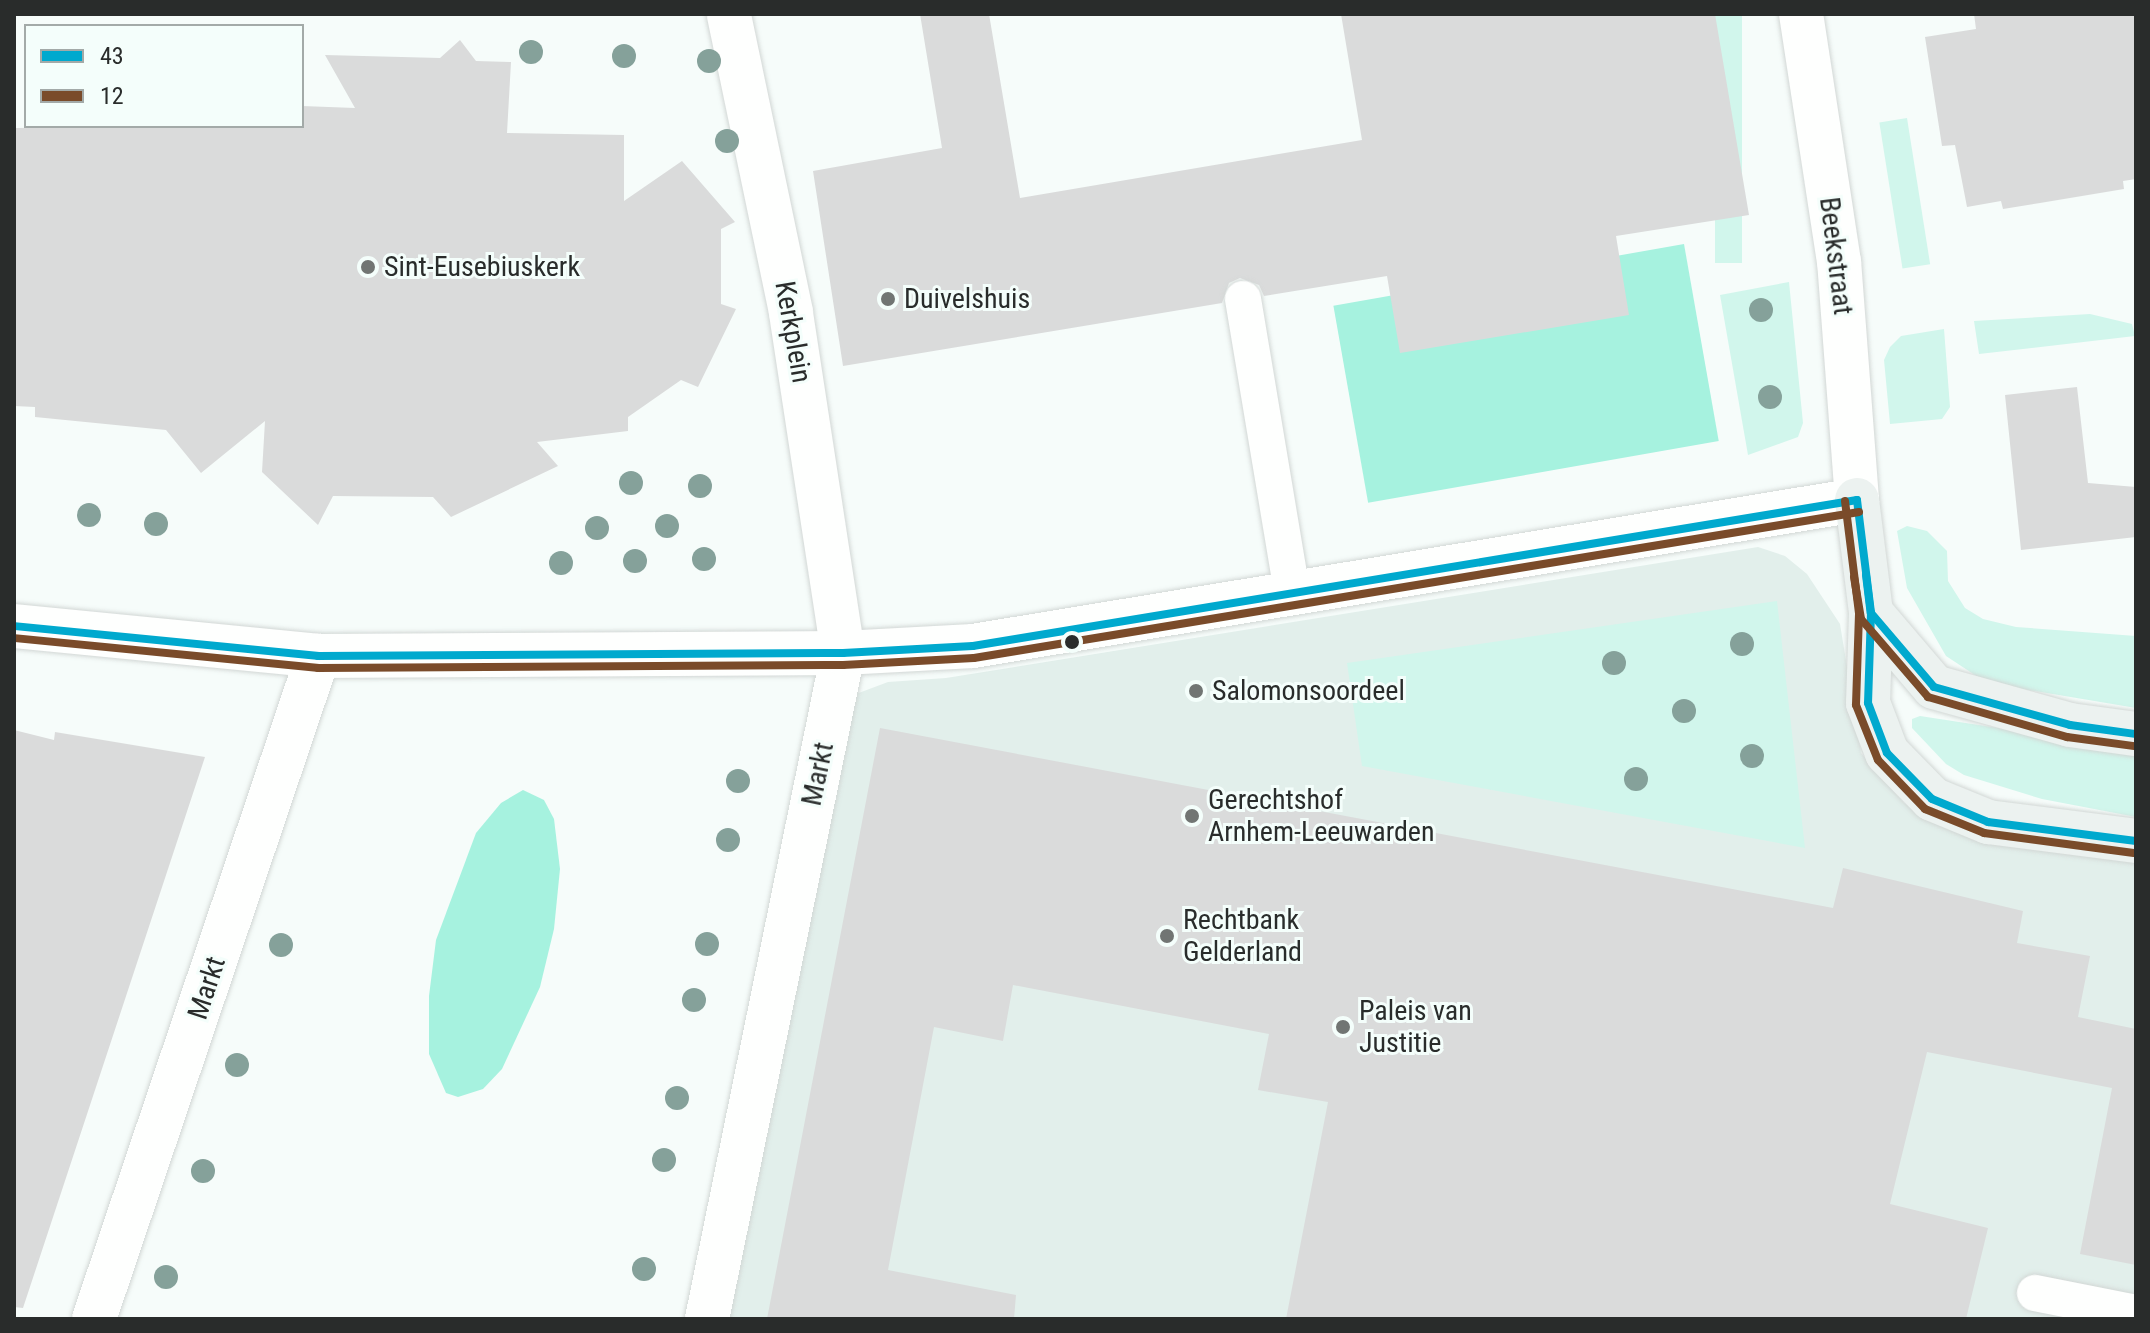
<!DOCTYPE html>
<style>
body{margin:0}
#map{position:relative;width:2150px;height:1333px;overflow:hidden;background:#f6fcfa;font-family:"Roboto Condensed",sans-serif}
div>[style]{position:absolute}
.built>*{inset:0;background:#e2efeb}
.green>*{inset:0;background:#d1f6ec;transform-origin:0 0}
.water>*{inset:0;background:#a6f2df;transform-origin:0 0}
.building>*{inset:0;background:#dadbdb}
.roads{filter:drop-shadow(0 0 2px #d2d7d5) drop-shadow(0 0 2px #d2d7d5)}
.lane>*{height:36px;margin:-18px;padding:0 18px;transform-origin:18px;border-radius:18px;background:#fefffe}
.street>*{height:44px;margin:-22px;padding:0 22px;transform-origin:22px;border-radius:22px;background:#fefffe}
.secondary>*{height:44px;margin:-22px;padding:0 22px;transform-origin:22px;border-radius:22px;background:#ecf2f0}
.bus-1>*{height:8px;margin:-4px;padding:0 4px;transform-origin:4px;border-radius:4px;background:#00a9ce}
.bus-2>*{height:8px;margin:-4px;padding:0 4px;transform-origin:4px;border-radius:4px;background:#7a4b2a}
.trees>*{width:24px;height:24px;margin:-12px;border-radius:50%;background:#85a19a}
.dots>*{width:22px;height:22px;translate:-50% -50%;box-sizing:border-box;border:4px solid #f4fefb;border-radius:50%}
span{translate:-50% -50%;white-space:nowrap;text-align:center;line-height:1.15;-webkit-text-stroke:6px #f4fefb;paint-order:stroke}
.street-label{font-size:28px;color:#292c2b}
.poi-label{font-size:28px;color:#292c2b}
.left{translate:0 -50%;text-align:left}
.frame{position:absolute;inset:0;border:16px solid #292c2b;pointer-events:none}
.legend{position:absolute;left:24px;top:24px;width:280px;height:104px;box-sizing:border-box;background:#f4fefb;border:2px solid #a3aaa8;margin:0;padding:10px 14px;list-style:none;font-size:24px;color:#292c2b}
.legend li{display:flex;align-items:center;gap:16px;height:40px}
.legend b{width:40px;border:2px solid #a3aaa8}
</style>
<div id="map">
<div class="built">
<div style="clip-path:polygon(1758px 547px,1785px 556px,1807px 574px,1840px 624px,1861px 753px,1904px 803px,1930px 820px,2136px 860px,2136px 1319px,726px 1319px,856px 694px,888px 682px,946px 678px)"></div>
</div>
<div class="green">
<div style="left:1715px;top:14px;width:27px;height:249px"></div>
<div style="left:1907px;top:118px;width:148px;height:28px;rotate:81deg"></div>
<div style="clip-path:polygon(1789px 282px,1803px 423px,1798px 437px,1748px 455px,1720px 295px)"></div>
<div style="clip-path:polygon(2090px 314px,2132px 324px,2135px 336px,1979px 354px,1974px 321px)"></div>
<div style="clip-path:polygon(1944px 329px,1950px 407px,1942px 419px,1890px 424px,1884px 360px,1890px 347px,1901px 336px)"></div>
<div style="clip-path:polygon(1907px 526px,1927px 531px,1947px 551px,1948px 581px,1965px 608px,1983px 619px,2016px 627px,2136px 636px,2136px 708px,1987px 683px,1946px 656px,1907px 588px,1897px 531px)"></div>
<div style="clip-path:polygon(1777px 601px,1805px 848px,1362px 766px,1347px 663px)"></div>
<div style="clip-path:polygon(1920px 716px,2136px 749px,2136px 817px,2042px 799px,1964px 775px,1946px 764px,1912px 728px,1912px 719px)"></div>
</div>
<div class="water">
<div style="left:1684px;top:244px;width:200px;height:356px;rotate:80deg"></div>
<div style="clip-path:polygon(523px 790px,544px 800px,554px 819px,560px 869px,554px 929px,540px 987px,502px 1069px,483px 1089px,458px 1097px,446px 1093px,429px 1054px,429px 996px,436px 940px,476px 833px,501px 803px)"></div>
</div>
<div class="building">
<div style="clip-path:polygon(920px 14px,989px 14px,1020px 198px,1362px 140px,1341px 14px,1715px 14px,1749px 215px,1616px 236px,1629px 315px,1400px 353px,1387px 276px,1264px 296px,1259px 285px,1240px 278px,1229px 283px,1222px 303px,843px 366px,813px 171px,942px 148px)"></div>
<div style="clip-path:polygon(1974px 14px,2136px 14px,2136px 179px,2123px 181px,2124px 189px,2040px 203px,2003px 209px,2001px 201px,1967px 207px,1955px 145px,1942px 146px,1925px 37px,1976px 29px)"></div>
<div style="clip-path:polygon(460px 40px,476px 61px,511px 62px,507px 133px,624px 135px,624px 201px,682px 161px,735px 222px,721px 229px,721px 304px,736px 309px,698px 387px,681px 380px,628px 417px,628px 431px,537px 442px,558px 466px,451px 517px,433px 497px,333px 496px,318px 525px,262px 472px,265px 421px,201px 473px,166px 430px,35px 417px,35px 407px,14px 406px,14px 128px,302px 126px,302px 106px,355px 108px,325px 55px,440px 58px)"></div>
<div style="clip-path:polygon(2077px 387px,2088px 483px,2136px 487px,2136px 537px,2021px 550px,2005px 395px)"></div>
<div style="clip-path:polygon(880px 728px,1833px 908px,1843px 868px,2023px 911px,2017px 943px,2090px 956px,2078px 1017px,2136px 1029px,2136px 1265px,2080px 1254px,2112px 1088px,1927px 1052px,1890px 1204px,1988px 1228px,1966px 1319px,1286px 1319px,1328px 1102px,1258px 1090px,1269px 1034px,1013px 985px,1003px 1041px,934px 1027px,888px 1270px,1016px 1295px,1014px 1319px,767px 1319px)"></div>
<div style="clip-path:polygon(14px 730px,54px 740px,55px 732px,205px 757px,23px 1308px,14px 1307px)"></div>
</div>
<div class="roads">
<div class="lane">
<div style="left:1243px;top:299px;width:297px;rotate:80.5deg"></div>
<div style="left:2035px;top:1293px;width:103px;rotate:11.2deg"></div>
</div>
<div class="street">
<div style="left:14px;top:626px;width:305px;rotate:5.6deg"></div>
<div style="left:318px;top:656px;width:525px;rotate:-0.33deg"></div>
<div style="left:843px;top:653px;width:130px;rotate:-3.1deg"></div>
<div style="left:973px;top:646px;width:896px;rotate:-9.38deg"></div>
<div style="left:1857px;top:500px;width:239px;rotate:-94.3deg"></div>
<div style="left:1839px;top:262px;width:251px;rotate:-98.7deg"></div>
<div style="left:94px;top:1319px;width:700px;rotate:-71.33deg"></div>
<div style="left:707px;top:1319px;width:680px;rotate:-78.46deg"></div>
<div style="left:843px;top:653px;width:345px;rotate:-98.7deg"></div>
<div style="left:791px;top:312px;width:304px;rotate:-101.8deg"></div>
</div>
<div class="secondary">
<div style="left:1857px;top:500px;width:114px;rotate:82.9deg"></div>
<div style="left:1871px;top:613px;width:90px;rotate:91.9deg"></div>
<div style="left:1868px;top:703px;width:53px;rotate:69.2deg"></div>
<div style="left:1887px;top:753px;width:64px;rotate:45.6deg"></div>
<div style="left:1932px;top:799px;width:61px;rotate:22.3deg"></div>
<div style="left:1988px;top:822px;width:149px;rotate:7.3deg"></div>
<div style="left:1871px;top:613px;width:97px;rotate:49.6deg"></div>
<div style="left:1934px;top:687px;width:141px;rotate:15.6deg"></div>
<div style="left:2070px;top:725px;width:67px;rotate:7.8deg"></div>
</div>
</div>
<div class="bus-1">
<div style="left:1857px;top:500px;width:114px;rotate:82.9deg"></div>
<div style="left:1871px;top:613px;width:90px;rotate:91.9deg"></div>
<div style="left:1868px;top:703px;width:53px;rotate:69.2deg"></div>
<div style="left:1887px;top:753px;width:64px;rotate:45.6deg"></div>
<div style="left:1932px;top:799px;width:61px;rotate:22.3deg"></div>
<div style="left:1988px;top:822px;width:149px;rotate:7.3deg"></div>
<div style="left:1866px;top:575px;width:38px;rotate:83deg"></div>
<div style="left:1871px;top:613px;width:97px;rotate:49.6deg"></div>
<div style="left:1934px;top:687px;width:141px;rotate:15.6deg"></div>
<div style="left:2070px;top:725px;width:67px;rotate:7.8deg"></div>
<div style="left:14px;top:626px;width:305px;rotate:5.6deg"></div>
<div style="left:318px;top:656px;width:525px;rotate:-0.33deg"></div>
<div style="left:843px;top:653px;width:130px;rotate:-3.1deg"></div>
<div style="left:973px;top:646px;width:896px;rotate:-9.38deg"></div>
</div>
<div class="bus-2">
<div style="left:1845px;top:501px;width:114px;rotate:82.9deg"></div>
<div style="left:1859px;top:614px;width:91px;rotate:91.9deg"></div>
<div style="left:1856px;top:705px;width:59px;rotate:68.2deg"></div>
<div style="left:1878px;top:760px;width:68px;rotate:46.2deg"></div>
<div style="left:1925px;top:809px;width:64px;rotate:22.1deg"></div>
<div style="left:1984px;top:833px;width:151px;rotate:7.6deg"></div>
<div style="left:1854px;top:577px;width:43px;rotate:80.5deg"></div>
<div style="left:1861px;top:619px;width:103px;rotate:49.3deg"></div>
<div style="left:1928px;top:697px;width:145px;rotate:16.1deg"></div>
<div style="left:2067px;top:737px;width:68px;rotate:7.7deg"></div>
<div style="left:14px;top:638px;width:305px;rotate:5.6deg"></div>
<div style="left:318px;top:668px;width:525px;rotate:-0.33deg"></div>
<div style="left:843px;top:665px;width:131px;rotate:-3.1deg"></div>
<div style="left:974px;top:658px;width:897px;rotate:-9.37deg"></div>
</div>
<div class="trees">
<div style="left:531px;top:52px"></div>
<div style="left:624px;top:56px"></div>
<div style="left:709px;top:61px"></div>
<div style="left:727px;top:141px"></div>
<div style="left:1761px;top:310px"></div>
<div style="left:1770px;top:397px"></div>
<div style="left:631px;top:483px"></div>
<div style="left:700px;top:486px"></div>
<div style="left:89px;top:515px"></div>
<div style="left:156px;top:524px"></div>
<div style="left:667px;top:526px"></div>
<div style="left:597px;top:528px"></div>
<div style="left:704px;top:559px"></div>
<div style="left:635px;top:561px"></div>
<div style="left:561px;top:563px"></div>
<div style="left:1742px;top:644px"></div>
<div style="left:1614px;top:663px"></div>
<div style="left:1684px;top:711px"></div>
<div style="left:1752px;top:756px"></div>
<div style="left:1636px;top:779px"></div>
<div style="left:738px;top:781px"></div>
<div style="left:728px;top:840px"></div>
<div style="left:707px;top:944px"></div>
<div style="left:281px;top:945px"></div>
<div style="left:694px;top:1000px"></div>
<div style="left:237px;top:1065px"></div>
<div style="left:677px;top:1098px"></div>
<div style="left:664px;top:1160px"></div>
<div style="left:203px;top:1171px"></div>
<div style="left:644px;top:1269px"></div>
<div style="left:166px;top:1277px"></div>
</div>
<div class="dots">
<div style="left:368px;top:267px;background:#717573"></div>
<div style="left:888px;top:299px;background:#717573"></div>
<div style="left:1072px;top:642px;background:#292c2b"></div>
<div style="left:1196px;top:691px;background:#717573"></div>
<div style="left:1192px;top:816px;background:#717573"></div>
<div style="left:1167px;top:936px;background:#717573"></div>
<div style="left:1343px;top:1027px;background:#717573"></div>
</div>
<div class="street-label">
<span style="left:1836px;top:256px;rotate:83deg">Beekstraat</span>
<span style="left:793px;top:332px;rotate:80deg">Kerkplein</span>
<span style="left:818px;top:774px;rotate:-78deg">Markt</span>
<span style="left:207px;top:988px;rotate:-72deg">Markt</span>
</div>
<div class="poi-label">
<span class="left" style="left:384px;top:267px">Sint-Eusebiuskerk</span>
<span class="left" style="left:904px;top:299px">Duivelshuis</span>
<span class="left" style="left:1212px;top:691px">Salomonsoordeel</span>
<span class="left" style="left:1208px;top:816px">Gerechtshof<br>Arnhem-Leeuwarden</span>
<span class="left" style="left:1183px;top:936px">Rechtbank<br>Gelderland</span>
<span class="left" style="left:1359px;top:1027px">Paleis van<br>Justitie</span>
</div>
<div class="frame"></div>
<ul class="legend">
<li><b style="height:10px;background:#00a9ce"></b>43</li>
<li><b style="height:10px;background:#7a4b2a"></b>12</li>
</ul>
</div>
